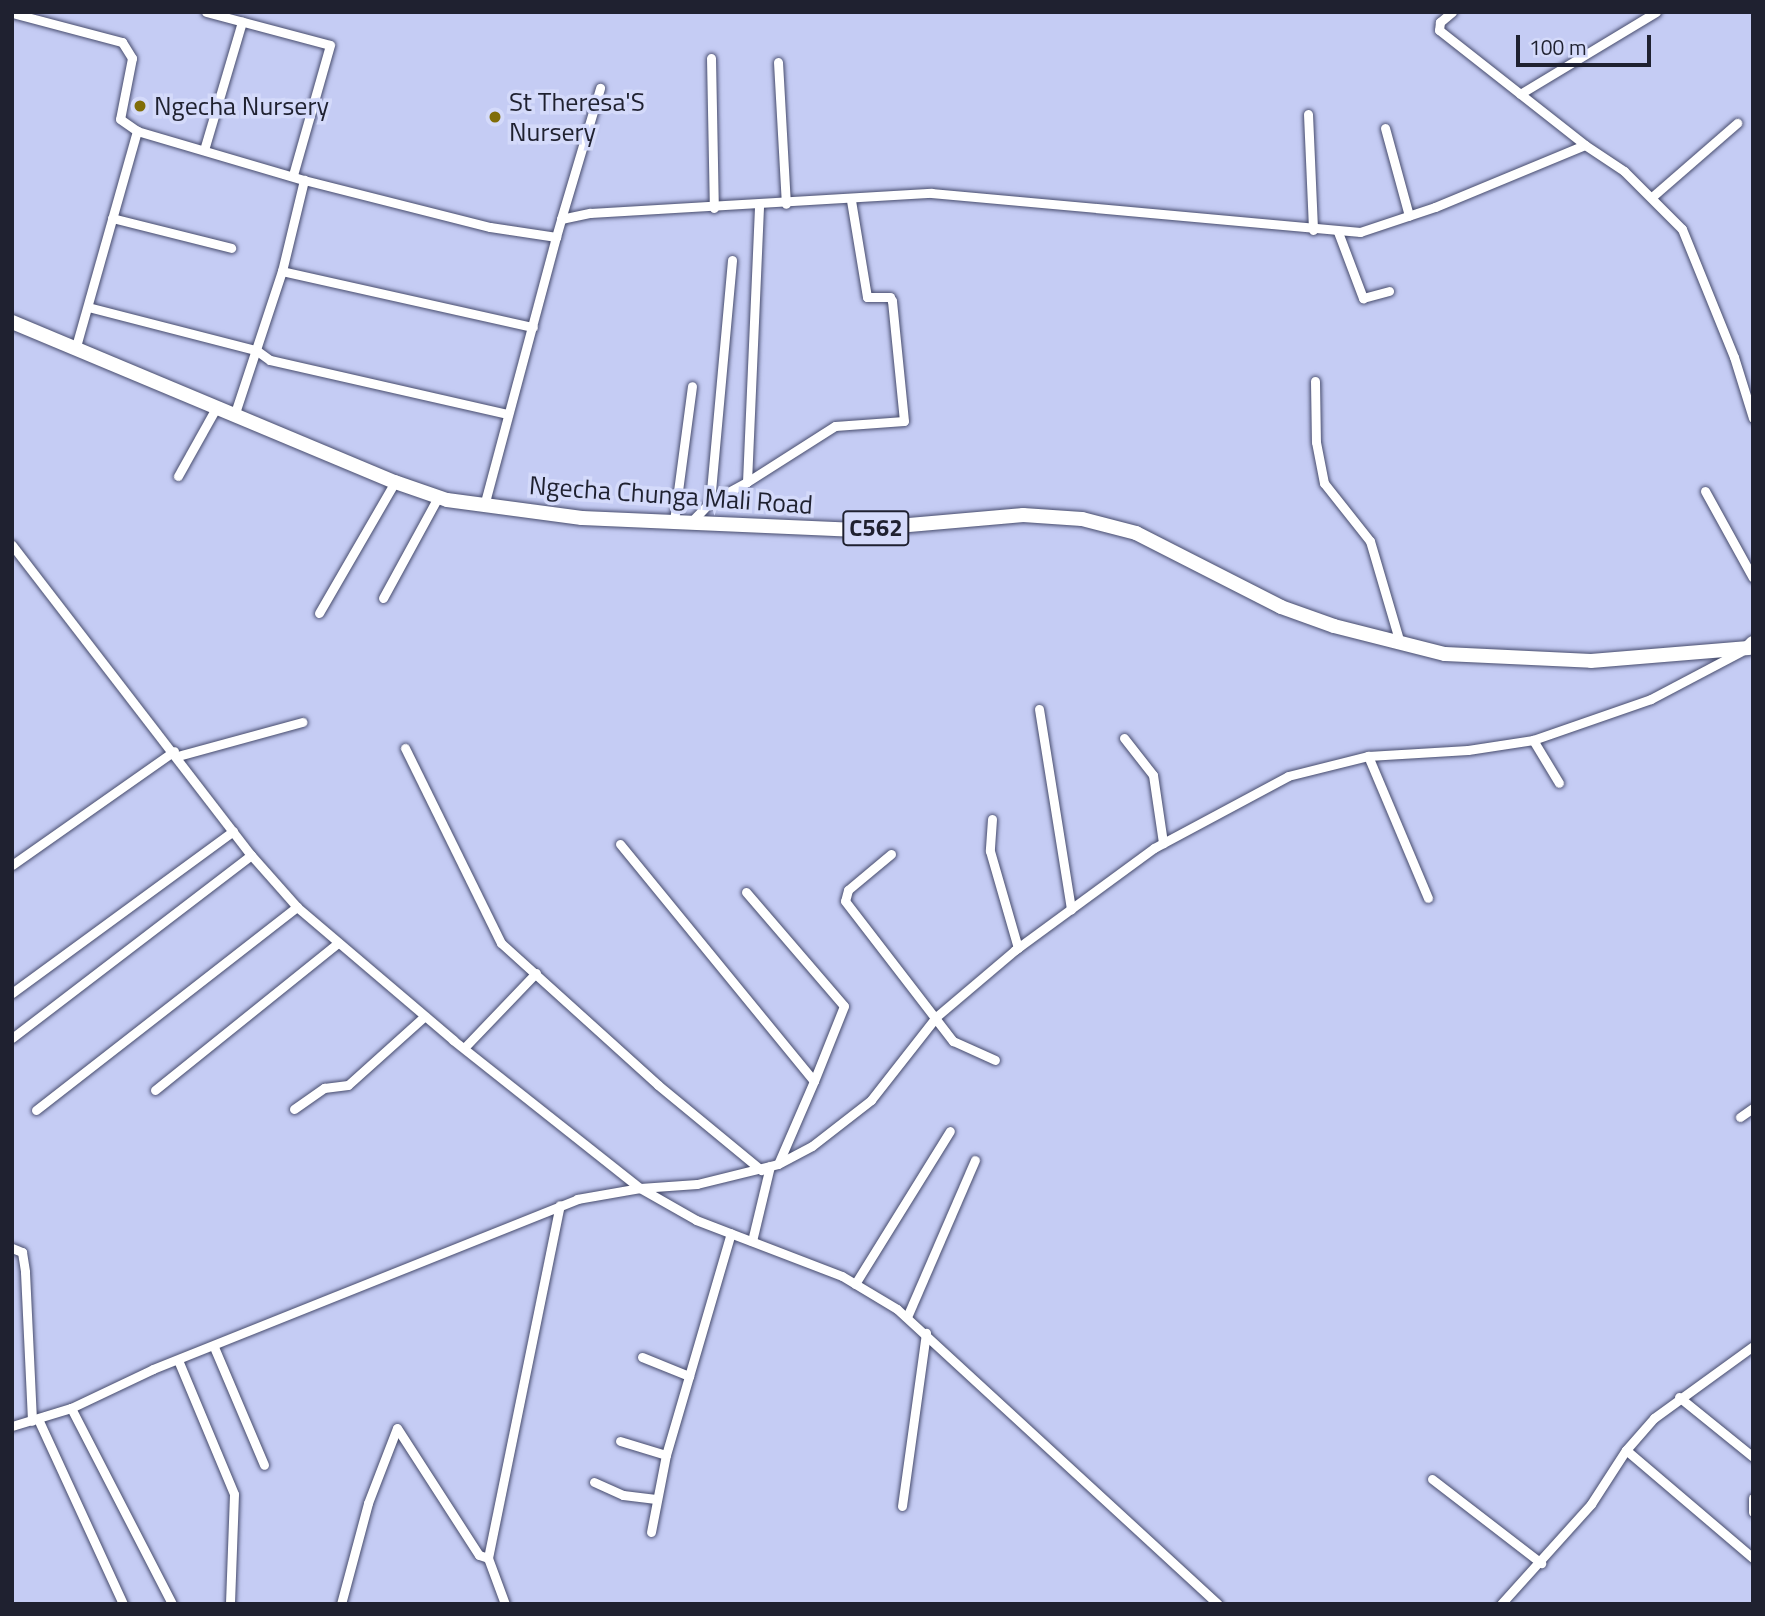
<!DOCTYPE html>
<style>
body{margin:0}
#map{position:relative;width:1765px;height:1616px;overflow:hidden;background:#c5ccf4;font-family:"Titillium Web",sans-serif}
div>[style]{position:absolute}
.roads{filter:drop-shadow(0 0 2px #474c6d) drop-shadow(0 0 2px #474c6d)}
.street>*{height:9px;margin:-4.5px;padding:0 4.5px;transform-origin:4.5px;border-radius:4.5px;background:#fff}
.primary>*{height:14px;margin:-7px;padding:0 7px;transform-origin:7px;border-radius:7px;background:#fff}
.dots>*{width:19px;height:19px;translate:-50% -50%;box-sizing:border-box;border:4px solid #d4dafa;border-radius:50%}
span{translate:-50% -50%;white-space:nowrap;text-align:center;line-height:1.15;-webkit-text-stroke:7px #d4dafa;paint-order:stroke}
.shield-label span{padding:2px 5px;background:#d4dafa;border:2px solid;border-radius:5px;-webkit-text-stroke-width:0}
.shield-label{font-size:24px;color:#1f2130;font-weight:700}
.poi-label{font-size:26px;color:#1f2130}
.left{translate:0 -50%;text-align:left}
.street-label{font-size:26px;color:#1f2130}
.frame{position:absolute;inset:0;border:14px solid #1f2130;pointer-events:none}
.scale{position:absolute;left:1516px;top:35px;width:135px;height:32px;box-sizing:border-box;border:4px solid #1f2130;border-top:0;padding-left:9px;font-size:21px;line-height:24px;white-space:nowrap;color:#1f2130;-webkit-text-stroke:5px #d4dafa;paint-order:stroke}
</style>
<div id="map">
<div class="roads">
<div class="street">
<div style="left:206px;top:12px;width:128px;rotate:14.9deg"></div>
<div style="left:330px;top:45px;width:135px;rotate:105.9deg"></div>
<div style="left:1452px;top:12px;width:16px;rotate:140deg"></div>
<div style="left:1440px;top:22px;width:8px;rotate:97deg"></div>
<div style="left:1439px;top:30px;width:186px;rotate:38.2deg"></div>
<div style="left:12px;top:13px;width:114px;rotate:14.8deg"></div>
<div style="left:122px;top:42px;width:19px;rotate:58deg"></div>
<div style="left:132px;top:58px;width:62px;rotate:101.1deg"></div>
<div style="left:120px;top:119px;width:21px;rotate:35deg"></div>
<div style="left:137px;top:131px;width:174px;rotate:16.4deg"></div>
<div style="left:304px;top:180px;width:192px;rotate:14.2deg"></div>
<div style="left:490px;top:227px;width:67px;rotate:8.6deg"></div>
<div style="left:556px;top:237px;width:278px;rotate:105deg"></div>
<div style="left:711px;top:58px;width:150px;rotate:88.9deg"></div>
<div style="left:778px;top:62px;width:142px;rotate:86.8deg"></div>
<div style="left:1520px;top:94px;width:159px;rotate:-31.1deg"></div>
<div style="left:1308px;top:114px;width:116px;rotate:87.5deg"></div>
<div style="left:1385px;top:128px;width:91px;rotate:74.7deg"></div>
<div style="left:204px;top:150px;width:134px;rotate:-73.5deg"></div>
<div style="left:1652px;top:197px;width:113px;rotate:-41deg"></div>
<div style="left:112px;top:218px;width:123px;rotate:14.1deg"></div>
<div style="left:561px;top:219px;width:137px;rotate:-73.4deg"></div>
<div style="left:1338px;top:232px;width:71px;rotate:69.3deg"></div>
<div style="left:1363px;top:298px;width:27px;rotate:-15deg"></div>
<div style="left:556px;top:237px;width:19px;rotate:-74deg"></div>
<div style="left:561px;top:219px;width:30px;rotate:-12deg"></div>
<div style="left:590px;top:213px;width:342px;rotate:-3.4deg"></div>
<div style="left:931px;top:193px;width:431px;rotate:5.2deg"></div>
<div style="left:1360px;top:232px;width:79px;rotate:-18.4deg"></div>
<div style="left:1435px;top:207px;width:162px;rotate:-22.5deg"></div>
<div style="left:1585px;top:145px;width:47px;rotate:33.7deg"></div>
<div style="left:1624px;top:171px;width:82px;rotate:45deg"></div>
<div style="left:1682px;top:229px;width:138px;rotate:67.9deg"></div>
<div style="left:1734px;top:357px;width:64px;rotate:72.7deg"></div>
<div style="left:282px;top:271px;width:257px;rotate:12.6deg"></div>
<div style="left:88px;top:307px;width:173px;rotate:14.4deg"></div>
<div style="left:256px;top:350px;width:17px;rotate:36deg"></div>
<div style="left:270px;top:360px;width:244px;rotate:12.8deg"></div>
<div style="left:75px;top:350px;width:228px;rotate:-74.2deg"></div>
<div style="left:1315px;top:381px;width:61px;rotate:89.1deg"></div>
<div style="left:1316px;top:442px;width:42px;rotate:79deg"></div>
<div style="left:1324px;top:483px;width:74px;rotate:51.6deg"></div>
<div style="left:1370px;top:541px;width:106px;rotate:73.6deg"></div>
<div style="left:234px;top:416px;width:153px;rotate:-71.7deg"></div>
<div style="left:282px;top:271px;width:94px;rotate:-76.4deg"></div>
<div style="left:178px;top:476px;width:78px;rotate:-60.8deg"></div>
<div style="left:747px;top:482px;width:104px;rotate:-32.5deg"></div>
<div style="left:835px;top:426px;width:69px;rotate:-4.1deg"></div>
<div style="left:904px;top:421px;width:121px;rotate:-95.7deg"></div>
<div style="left:892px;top:301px;width:4px;rotate:-117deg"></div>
<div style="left:890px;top:297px;width:23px;rotate:180deg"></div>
<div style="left:867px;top:297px;width:98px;rotate:-99.4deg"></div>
<div style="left:1705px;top:491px;width:99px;rotate:61.1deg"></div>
<div style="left:710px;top:502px;width:243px;rotate:-84.8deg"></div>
<div style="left:674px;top:521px;width:136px;rotate:-82.4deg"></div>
<div style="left:691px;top:522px;width:28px;rotate:-46deg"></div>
<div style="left:710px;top:502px;width:42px;rotate:-28.4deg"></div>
<div style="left:747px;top:482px;width:276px;rotate:-87.5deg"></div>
<div style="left:12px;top:545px;width:391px;rotate:52.4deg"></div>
<div style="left:251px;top:855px;width:69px;rotate:48.5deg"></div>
<div style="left:297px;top:907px;width:205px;rotate:40.4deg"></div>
<div style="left:453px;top:1040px;width:238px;rotate:38.4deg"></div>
<div style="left:640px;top:1188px;width:64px;rotate:29.7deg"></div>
<div style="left:696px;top:1220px;width:156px;rotate:21deg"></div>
<div style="left:842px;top:1276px;width:64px;rotate:31deg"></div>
<div style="left:897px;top:1309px;width:436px;rotate:42.6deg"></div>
<div style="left:383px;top:598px;width:115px;rotate:-61.4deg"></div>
<div style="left:319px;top:613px;width:151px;rotate:-59.9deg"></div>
<div style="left:1039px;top:709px;width:203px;rotate:80.9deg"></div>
<div style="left:1124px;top:738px;width:47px;rotate:51.9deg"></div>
<div style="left:1153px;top:775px;width:69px;rotate:81.6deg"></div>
<div style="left:1533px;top:740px;width:50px;rotate:58.8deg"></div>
<div style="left:405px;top:748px;width:217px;rotate:63.8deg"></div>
<div style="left:501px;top:943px;width:212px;rotate:42.1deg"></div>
<div style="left:658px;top:1085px;width:134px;rotate:39.5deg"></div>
<div style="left:178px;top:756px;width:129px;rotate:-15.3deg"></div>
<div style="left:1368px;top:756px;width:154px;rotate:67.1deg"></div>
<div style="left:992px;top:819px;width:32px;rotate:94deg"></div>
<div style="left:990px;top:851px;width:101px;rotate:73.9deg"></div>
<div style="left:620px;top:844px;width:306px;rotate:50.7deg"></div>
<div style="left:814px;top:1081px;width:90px;rotate:113.4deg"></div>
<div style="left:891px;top:854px;width:56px;rotate:140.1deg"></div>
<div style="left:848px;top:890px;width:11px;rotate:105deg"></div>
<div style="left:845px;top:901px;width:177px;rotate:52.4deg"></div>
<div style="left:953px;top:1041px;width:46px;rotate:24.3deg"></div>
<div style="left:12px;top:865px;width:198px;rotate:-35.1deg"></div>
<div style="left:746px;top:892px;width:150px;rotate:49.3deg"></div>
<div style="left:844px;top:1006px;width:81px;rotate:111.8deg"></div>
<div style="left:12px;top:993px;width:274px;rotate:-36.2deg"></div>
<div style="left:12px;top:1038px;width:301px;rotate:-37.4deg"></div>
<div style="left:464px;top:1048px;width:104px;rotate:-46.2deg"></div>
<div style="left:155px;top:1090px;width:235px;rotate:-38.8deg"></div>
<div style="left:294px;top:1109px;width:37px;rotate:-35deg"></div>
<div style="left:324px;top:1088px;width:24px;rotate:-7deg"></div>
<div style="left:348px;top:1085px;width:103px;rotate:-41.9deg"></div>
<div style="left:36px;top:1110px;width:331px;rotate:-37.9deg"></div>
<div style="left:1740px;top:1117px;width:16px;rotate:-35deg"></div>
<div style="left:752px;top:1241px;width:77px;rotate:-76.5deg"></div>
<div style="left:12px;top:1248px;width:11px;rotate:22deg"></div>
<div style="left:22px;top:1252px;width:20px;rotate:81deg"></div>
<div style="left:25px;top:1272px;width:149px;rotate:87.3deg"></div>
<div style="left:855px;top:1284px;width:180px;rotate:-58.2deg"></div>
<div style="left:907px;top:1317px;width:171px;rotate:-66.6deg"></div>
<div style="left:214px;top:1347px;width:128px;rotate:67deg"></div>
<div style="left:642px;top:1357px;width:51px;rotate:22deg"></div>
<div style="left:178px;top:1360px;width:145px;rotate:67.3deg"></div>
<div style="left:234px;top:1494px;width:110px;rotate:92.1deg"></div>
<div style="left:1679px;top:1397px;width:95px;rotate:39deg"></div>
<div style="left:71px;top:1408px;width:220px;rotate:62.7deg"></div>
<div style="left:38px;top:1419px;width:204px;rotate:65.3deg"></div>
<div style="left:12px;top:1426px;width:62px;rotate:-17deg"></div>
<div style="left:71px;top:1408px;width:91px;rotate:-25.4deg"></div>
<div style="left:153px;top:1369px;width:457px;rotate:-21.8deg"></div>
<div style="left:577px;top:1199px;width:64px;rotate:-9.9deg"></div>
<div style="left:640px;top:1188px;width:57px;rotate:-4deg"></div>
<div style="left:697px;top:1184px;width:83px;rotate:-13.9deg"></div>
<div style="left:778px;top:1164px;width:38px;rotate:-28deg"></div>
<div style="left:812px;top:1146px;width:75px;rotate:-37.9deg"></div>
<div style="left:871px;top:1100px;width:105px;rotate:-51.9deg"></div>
<div style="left:936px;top:1017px;width:104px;rotate:-40.3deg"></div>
<div style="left:1015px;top:950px;width:172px;rotate:-36.3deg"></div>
<div style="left:1154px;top:848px;width:152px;rotate:-28.2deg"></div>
<div style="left:1288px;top:776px;width:82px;rotate:-14deg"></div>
<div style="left:1368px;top:756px;width:100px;rotate:-3.4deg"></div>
<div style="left:1468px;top:750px;width:66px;rotate:-8.7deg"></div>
<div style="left:1533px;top:740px;width:125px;rotate:-19.2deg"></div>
<div style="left:1651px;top:699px;width:101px;rotate:-27.8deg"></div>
<div style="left:620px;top:1441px;width:48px;rotate:16.9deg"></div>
<div style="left:1626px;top:1450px;width:167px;rotate:40.4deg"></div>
<div style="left:1432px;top:1479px;width:138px;rotate:37.6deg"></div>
<div style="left:594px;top:1482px;width:32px;rotate:24deg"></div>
<div style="left:623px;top:1495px;width:33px;rotate:7deg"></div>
<div style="left:1753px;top:1498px;width:14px;rotate:90deg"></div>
<div style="left:902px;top:1506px;width:175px;rotate:-82.1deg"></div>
<div style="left:651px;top:1532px;width:78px;rotate:-79deg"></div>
<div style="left:666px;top:1455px;width:231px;rotate:-73.7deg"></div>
<div style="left:341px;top:1604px;width:105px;rotate:-75deg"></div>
<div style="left:368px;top:1503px;width:80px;rotate:-68.9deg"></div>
<div style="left:397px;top:1428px;width:151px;rotate:57.2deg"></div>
<div style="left:479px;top:1555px;width:9px;rotate:18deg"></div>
<div style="left:505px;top:1604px;width:49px;rotate:-110.3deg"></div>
<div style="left:488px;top:1558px;width:360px;rotate:-78.5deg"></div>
<div style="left:1501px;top:1604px;width:135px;rotate:-48deg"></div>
<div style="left:1591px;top:1504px;width:64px;rotate:-57.1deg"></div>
<div style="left:1626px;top:1450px;width:43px;rotate:-48.8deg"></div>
<div style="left:1654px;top:1418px;width:122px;rotate:-36deg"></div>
</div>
<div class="primary">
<div style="left:12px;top:322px;width:415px;rotate:22.7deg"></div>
<div style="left:395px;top:482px;width:55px;rotate:19.1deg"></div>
<div style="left:447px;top:500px;width:136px;rotate:7.6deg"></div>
<div style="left:582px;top:518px;width:270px;rotate:2.5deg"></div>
<div style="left:852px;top:530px;width:172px;rotate:-5deg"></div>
<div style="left:1023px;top:515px;width:59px;rotate:3.9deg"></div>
<div style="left:1082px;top:519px;width:56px;rotate:14.5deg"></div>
<div style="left:1136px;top:533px;width:163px;rotate:27deg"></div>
<div style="left:1281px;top:607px;width:56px;rotate:19.7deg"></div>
<div style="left:1334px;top:626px;width:114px;rotate:14.2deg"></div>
<div style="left:1445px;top:654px;width:146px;rotate:2.7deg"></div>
<div style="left:1591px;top:661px;width:158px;rotate:-4.7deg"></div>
<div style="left:1748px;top:648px;width:7px;rotate:-45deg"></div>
</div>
</div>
<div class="dots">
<div style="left:140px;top:106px;background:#806d08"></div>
<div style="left:495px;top:117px;background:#806d08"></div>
</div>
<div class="shield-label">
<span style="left:876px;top:528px">C562</span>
</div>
<div class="poi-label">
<span class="left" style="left:509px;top:117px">St Theresa'S<br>Nursery</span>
<span class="left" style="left:154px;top:106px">Ngecha Nursery</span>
</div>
<div class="street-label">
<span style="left:671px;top:495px;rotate:4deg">Ngecha Chunga Mali Road</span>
</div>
<div class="frame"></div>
<div class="scale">100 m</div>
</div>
